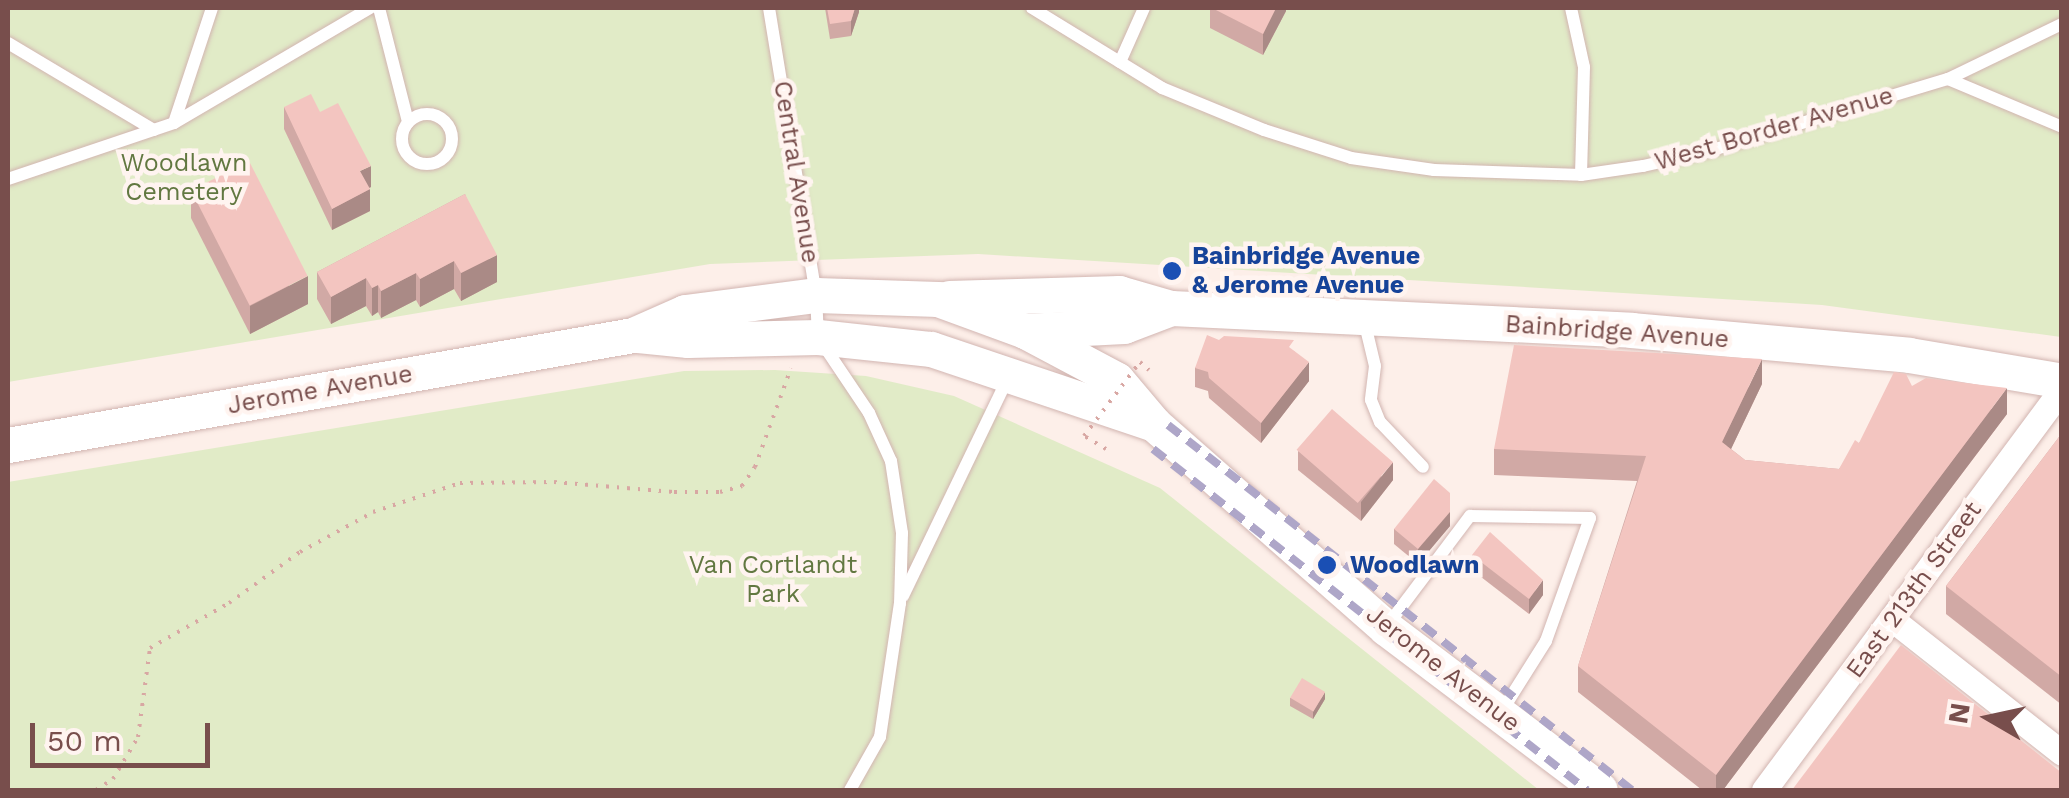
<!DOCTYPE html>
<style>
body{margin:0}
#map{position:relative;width:2069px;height:798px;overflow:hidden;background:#fdefe9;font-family:"Work Sans",sans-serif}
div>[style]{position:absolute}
.green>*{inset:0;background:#e1ebc7}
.path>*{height:4px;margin-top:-2px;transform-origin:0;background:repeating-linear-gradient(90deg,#d8a7a3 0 2.5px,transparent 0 10.5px)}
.roads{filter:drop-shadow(0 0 2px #d2b5b1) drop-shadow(0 0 2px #d2b5b1)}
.lane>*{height:12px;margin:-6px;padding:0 6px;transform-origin:6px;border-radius:6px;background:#fff}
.lane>.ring{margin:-6px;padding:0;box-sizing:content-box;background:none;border:12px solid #fff;border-radius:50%}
.street>*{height:25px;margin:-12.5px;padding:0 12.5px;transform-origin:12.5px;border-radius:12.5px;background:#fff}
.secondary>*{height:35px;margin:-17.5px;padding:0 17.5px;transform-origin:17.5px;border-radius:17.5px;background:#fff}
.rail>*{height:8px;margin-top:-4px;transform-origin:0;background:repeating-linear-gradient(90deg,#aea6c8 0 15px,transparent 0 25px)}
.path-bridge>*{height:4px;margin-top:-2px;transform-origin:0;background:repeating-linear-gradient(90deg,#d8a7a3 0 2.5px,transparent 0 10.5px)}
.wall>*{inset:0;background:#d1a9a5}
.shaded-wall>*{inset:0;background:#aa8a86}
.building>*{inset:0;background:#f3c5c0;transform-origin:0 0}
.dots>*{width:28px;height:28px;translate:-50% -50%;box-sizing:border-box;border:5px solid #fff4f0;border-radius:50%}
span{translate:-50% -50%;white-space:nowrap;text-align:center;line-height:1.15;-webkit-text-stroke:9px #fff4f0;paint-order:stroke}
.street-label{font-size:25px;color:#784e4c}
.park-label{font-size:25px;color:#627841}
.transit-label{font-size:25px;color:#164399;font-weight:700}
.left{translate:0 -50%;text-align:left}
.frame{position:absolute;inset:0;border:10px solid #784e4c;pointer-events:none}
.north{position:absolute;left:1939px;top:668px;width:100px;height:100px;-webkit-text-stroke:8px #fff4f0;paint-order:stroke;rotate:279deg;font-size:28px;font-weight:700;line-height:40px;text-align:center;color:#784e4c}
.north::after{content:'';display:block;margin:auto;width:35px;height:45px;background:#784e4c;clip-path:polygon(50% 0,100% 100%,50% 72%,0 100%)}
.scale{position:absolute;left:30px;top:723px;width:180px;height:45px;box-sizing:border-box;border:5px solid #784e4c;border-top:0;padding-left:12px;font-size:30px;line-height:35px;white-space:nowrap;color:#784e4c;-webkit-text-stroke:8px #fff4f0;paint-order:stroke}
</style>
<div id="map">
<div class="green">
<div style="clip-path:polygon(8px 8px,2061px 8px,2061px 337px,1822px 305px,978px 254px,710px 264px,8px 382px)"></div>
<div style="clip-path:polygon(775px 370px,866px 376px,954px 396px,1160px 488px,1539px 790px,8px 790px,8px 482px,684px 371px)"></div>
</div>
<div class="path">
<div style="left:96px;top:790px;width:20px;rotate:-33deg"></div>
<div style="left:113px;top:779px;width:49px;rotate:-59.2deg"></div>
<div style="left:138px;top:737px;width:90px;rotate:-82.3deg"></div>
<div style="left:150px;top:648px;width:91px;rotate:-29.7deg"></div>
<div style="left:229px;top:603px;width:87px;rotate:-35.7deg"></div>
<div style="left:300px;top:552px;width:83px;rotate:-28.7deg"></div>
<div style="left:373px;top:512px;width:92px;rotate:-18.4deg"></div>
<div style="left:460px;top:483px;width:94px;rotate:-0.6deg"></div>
<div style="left:554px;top:482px;width:120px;rotate:4.8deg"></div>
<div style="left:674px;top:492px;width:46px"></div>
<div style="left:720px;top:492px;width:23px;rotate:-15deg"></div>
<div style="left:742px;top:486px;width:23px;rotate:-56deg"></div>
<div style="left:755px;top:467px;width:105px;rotate:-70deg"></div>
</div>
<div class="roads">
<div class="lane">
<div style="left:379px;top:8px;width:118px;rotate:75.7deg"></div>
<div style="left:769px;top:8px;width:291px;rotate:80.7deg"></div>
<div style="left:816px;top:295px;width:42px;rotate:87.3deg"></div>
<div style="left:818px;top:337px;width:92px;rotate:56.1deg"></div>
<div style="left:869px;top:413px;width:53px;rotate:65.4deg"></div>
<div style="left:891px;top:461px;width:73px;rotate:81.3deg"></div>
<div style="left:902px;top:533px;width:70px;rotate:91.6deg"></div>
<div style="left:900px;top:603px;width:135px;rotate:98.5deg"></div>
<div style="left:880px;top:737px;width:61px;rotate:119.5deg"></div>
<div style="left:1032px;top:8px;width:153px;rotate:31.6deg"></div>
<div style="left:1162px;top:88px;width:110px;rotate:22.4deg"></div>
<div style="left:1264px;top:130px;width:91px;rotate:17.8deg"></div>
<div style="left:1351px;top:158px;width:84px;rotate:8.2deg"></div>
<div style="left:1434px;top:170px;width:147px;rotate:1.9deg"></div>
<div style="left:1581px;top:175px;width:63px;rotate:-8.3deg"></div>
<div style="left:1643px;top:166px;width:68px;rotate:-12.8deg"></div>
<div style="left:1709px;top:151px;width:250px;rotate:-16.8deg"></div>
<div style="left:1948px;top:79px;width:124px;rotate:22.8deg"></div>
<div style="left:1571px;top:8px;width:60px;rotate:77.6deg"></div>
<div style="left:1584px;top:67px;width:108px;rotate:91.6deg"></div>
<div style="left:8px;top:43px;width:170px;rotate:30.8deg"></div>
<div style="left:1120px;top:62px;width:59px;rotate:-66deg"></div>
<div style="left:1948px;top:79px;width:127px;rotate:-25.8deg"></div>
<div class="ring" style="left:402px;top:114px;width:38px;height:38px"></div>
<div style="left:174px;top:123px;width:121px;rotate:-71.7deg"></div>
<div style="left:8px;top:179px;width:175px;rotate:-18.6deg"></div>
<div style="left:174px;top:123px;width:227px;rotate:-30.4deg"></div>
<div style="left:1364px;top:320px;width:47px;rotate:76.6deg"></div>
<div style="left:1375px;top:366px;width:34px;rotate:97deg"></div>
<div style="left:1371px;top:400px;width:24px;rotate:68deg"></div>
<div style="left:1380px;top:422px;width:62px;rotate:46.3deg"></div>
<div style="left:903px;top:596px;width:240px;rotate:-64.3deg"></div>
<div style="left:1387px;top:626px;width:138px;rotate:-53deg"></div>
<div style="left:1470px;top:516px;width:120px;rotate:1deg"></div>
<div style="left:1590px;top:518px;width:131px;rotate:109.7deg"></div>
<div style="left:1546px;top:641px;width:86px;rotate:122.2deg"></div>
</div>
<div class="street">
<div style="left:1893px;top:620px;width:215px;rotate:38.2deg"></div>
<div style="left:1764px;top:790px;width:500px;rotate:-53.4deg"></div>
</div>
<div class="secondary">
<div style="left:949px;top:298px;width:170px;rotate:-1.7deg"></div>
<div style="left:1119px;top:293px;width:54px;rotate:16.1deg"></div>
<div style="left:1171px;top:308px;width:461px;rotate:2.7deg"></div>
<div style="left:1631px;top:330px;width:279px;rotate:5.1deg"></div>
<div style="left:1909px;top:355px;width:155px;rotate:9.6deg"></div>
<div style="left:1025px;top:331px;width:99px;rotate:-2.9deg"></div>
<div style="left:1124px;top:326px;width:50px;rotate:-21deg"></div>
<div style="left:638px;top:335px;width:50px;rotate:5.7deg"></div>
<div style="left:688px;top:340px;width:130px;rotate:-1.3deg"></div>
<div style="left:818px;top:337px;width:114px;rotate:6.1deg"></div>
<div style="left:931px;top:349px;width:235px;rotate:18.6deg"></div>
<div style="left:8px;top:445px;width:635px;rotate:-9.98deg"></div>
<div style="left:633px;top:335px;width:57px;rotate:-23.9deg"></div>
<div style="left:685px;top:312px;width:132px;rotate:-7.4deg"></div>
<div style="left:816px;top:295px;width:122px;rotate:1.9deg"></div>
<div style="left:938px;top:299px;width:93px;rotate:20.2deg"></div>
<div style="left:1025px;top:331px;width:104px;rotate:28deg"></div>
<div style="left:1117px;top:380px;width:57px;rotate:49.9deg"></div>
<div style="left:1154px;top:424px;width:309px;rotate:41.3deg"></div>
<div style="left:1386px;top:628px;width:268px;rotate:37.1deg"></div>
</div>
</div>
<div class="rail">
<div style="left:1168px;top:425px;width:590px;rotate:38.19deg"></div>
<div style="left:1153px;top:449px;width:552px;rotate:38.16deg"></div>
</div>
<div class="path-bridge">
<div style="left:1106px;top:449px;width:26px;rotate:-149deg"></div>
<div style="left:1084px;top:436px;width:93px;rotate:-52.9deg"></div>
<div style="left:1140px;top:362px;width:12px;rotate:42deg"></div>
</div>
<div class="wall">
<div style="clip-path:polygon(825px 8px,859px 8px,859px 12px,851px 36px,830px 39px)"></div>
<div style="clip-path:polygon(1210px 8px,1286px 8px,1286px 11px,1263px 55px,1210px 28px)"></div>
<div style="clip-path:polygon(284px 107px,320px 112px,371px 187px,369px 188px,370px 211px,332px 230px,284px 129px)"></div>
<div style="clip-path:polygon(191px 191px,308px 304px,250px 334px,191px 218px)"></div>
<div style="clip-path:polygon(465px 194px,497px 282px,461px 301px,454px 289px,420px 307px,416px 300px,381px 318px,378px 312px,372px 316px,366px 306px,331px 324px,317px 299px,317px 272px)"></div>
<div style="clip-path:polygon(1219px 340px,1294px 351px,1309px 381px,1261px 443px,1209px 398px,1208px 391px,1195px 387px,1195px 368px)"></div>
<div style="clip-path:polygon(1762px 384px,1731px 449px,1745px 460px,1839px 469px,1859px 443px,1912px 386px,2007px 414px,1723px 790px,1702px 790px,1578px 692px,1578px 666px,1637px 481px,1494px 475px,1494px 449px)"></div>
<div style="clip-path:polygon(2062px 433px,2062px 705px,1946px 614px,1946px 586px)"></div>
<div style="clip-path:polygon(1298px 451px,1393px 480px,1361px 521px,1298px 470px)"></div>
<div style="clip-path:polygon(1450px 526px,1418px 564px,1394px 544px,1394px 529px)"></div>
<div style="clip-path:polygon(1472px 555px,1543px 595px,1529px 614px,1472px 570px)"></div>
<div style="clip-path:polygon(1290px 698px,1325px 699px,1313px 719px,1290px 706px)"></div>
</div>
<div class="shaded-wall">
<div style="clip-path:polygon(855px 8px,859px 8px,859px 12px,851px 36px,851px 21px)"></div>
<div style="clip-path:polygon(1276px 8px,1286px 8px,1286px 11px,1263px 55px,1263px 34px)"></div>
<div style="clip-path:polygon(371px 166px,371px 187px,360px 192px,360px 171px)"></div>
<div style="clip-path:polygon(370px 189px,370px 211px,332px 230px,332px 209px)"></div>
<div style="clip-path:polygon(497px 255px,497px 282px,461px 301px,461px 273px)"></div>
<div style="clip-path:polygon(454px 261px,454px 289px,420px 307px,420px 279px)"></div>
<div style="clip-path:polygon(416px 273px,416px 300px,381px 318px,381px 291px)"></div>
<div style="clip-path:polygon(308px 276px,308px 304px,250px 334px,250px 306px)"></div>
<div style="clip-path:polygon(366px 278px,366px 306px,331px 324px,331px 297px)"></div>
<div style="clip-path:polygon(378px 285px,378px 312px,372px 316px,372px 288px)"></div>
<div style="clip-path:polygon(1762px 359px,1762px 384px,1722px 468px,1722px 442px)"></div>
<div style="clip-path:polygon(1309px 362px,1309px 381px,1261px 443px,1261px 423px)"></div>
<div style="clip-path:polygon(2007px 388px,2007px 414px,1723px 790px,1716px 790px,1716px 775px)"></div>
<div style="clip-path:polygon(1393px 462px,1393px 480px,1361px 521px,1361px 502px)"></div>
<div style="clip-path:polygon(1450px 493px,1450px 526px,1418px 564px,1418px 549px)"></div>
<div style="clip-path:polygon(1543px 580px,1543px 595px,1529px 614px,1529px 599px)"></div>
<div style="clip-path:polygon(1325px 692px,1325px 699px,1313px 719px,1313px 712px)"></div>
</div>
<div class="building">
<div style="clip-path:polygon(827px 8px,855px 8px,851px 21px,830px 24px)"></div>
<div style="clip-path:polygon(1212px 8px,1276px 8px,1263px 34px)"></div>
<div style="clip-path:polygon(311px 94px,320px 112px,338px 103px,371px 166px,360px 171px,370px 189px,332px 209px,284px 107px)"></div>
<div style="left:249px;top:161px;width:129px;height:65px;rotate:63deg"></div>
<div style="clip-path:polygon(465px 194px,497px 255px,461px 273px,454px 261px,420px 279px,416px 273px,381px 291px,378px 285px,372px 288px,366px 278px,331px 297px,317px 272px)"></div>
<div style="clip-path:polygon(1207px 335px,1219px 340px,1224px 336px,1294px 340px,1289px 347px,1309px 362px,1261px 423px,1209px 378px,1208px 372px,1195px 368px)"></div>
<div style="clip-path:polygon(1514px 345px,1762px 359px,1722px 442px,1745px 460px,1839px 469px,1855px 440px,1859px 443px,1894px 372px,1906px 374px,1912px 386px,1926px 378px,2007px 388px,1716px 775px,1578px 666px,1646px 456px,1494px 449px)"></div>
<div style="left:1332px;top:409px;width:81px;height:54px;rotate:41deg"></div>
<div style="clip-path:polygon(2062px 433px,2062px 677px,1946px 586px)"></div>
<div style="clip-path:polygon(1434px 479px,1450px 493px,1450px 512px,1418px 549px,1394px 529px)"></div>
<div style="clip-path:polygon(1490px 532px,1543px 580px,1529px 599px,1472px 555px)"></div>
<div style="clip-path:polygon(1901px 645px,2062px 773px,2062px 790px,1792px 790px)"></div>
<div style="left:1302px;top:678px;width:27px;height:23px;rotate:31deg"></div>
</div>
<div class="dots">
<div style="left:1172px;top:271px;background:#1a4fb4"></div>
<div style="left:1327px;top:565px;background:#1a4fb4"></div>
</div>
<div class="street-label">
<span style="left:1774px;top:129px;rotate:-16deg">West Border Avenue</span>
<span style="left:796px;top:172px;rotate:81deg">Central Avenue</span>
<span style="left:1617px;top:332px;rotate:4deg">Bainbridge Avenue</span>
<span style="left:320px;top:390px;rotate:-10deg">Jerome Avenue</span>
<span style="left:1914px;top:590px;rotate:-54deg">East 213th Street</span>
<span style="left:1443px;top:669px;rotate:38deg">Jerome Avenue</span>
</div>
<div class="park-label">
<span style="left:184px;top:178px">Woodlawn<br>Cemetery</span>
<span style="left:773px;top:580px">Van Cortlandt<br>Park</span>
</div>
<div class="transit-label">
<span class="left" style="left:1192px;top:271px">Bainbridge Avenue<br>&amp; Jerome Avenue</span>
<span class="left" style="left:1350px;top:565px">Woodlawn</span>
</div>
<div class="frame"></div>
<div class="north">N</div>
<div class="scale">50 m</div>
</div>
